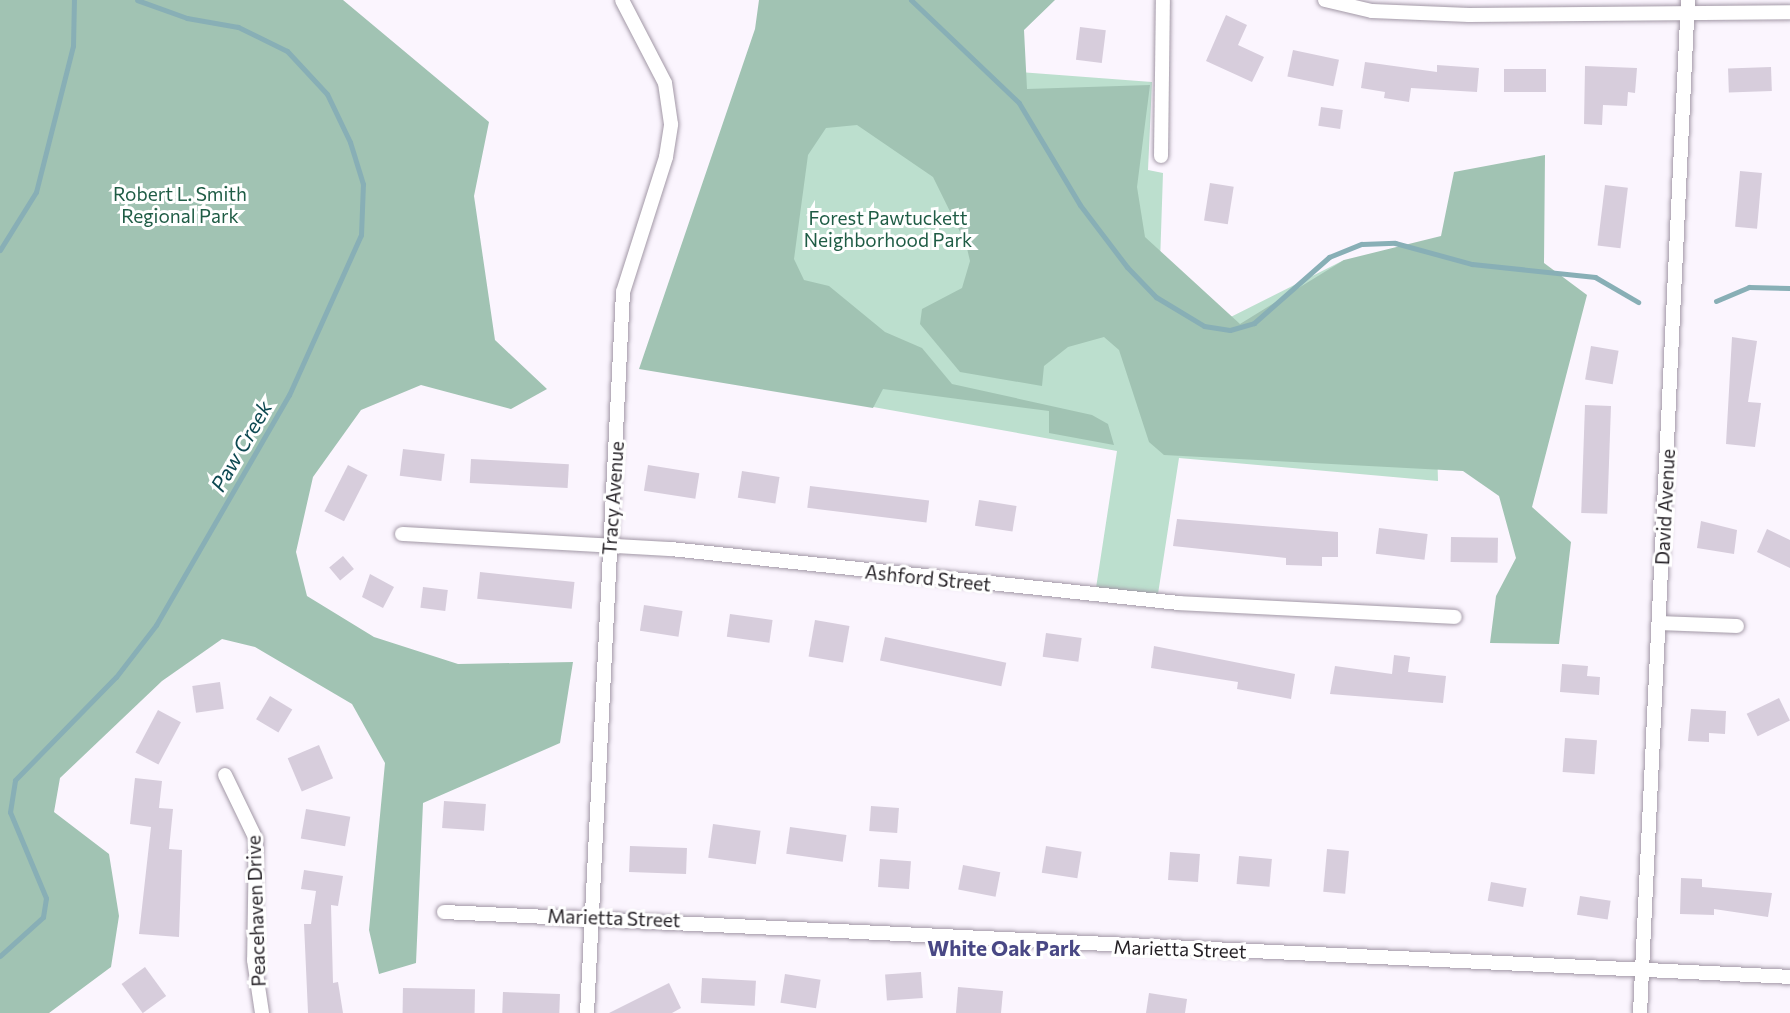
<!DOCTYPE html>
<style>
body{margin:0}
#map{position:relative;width:1790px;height:1013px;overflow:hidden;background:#fbf5fe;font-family:Commissioner,sans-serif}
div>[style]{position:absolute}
.green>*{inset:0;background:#bcdfce}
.forest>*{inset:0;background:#a1c3b3}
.stream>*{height:5px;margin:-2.5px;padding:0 2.5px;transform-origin:2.5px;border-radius:2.5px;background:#88afb6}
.building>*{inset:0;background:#d7cddc;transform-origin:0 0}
.roads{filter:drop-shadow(0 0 2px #a298a6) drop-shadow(0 0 2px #a298a6)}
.street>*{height:14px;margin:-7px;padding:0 7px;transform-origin:7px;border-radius:7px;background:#fff}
span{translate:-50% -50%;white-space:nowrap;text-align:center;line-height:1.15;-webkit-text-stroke:6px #fff;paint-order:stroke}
.park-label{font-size:19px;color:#1f5c45}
.street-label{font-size:19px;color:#231f24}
.water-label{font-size:21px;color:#0d4851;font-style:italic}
.neighbourhood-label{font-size:21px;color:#494885;font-weight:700}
</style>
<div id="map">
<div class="green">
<div style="clip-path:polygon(767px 0,967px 68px,1152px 82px,1148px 170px,1163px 173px,1157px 354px,1344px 260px,1432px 265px,1438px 481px,1179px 458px,1158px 594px,1096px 588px,1117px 451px,663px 369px)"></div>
</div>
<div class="forest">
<div style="clip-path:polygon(0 0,343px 0,489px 122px,474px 196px,495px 340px,547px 389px,511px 409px,421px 385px,361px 410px,313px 477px,296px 552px,307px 596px,374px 637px,458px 664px,573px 662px,560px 743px,423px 803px,416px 963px,379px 974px,369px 930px,385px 763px,352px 704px,255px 647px,222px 639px,162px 681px,60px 778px,54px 812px,109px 854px,119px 916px,111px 967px,49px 1013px,0 1013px)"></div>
<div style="clip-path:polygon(759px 0,1055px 0,1024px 30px,1027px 89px,1150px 85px,1137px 187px,1145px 237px,1240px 324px,1344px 260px,1441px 236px,1454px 172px,1545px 155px,1544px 263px,1587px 295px,1532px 507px,1571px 542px,1559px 644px,1490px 643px,1496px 596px,1516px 558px,1499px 496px,1463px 471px,1164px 455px,1149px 442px,1119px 350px,1104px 337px,1068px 347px,1044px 366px,1042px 386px,960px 372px,920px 324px,922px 309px,962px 288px,970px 261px,966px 244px,933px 177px,857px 125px,826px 128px,808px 155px,794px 259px,804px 280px,829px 286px,885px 332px,922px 348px,952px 384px,1092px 415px,1108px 424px,1114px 445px,1049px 433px,1049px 411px,883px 389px,873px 408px,639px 369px,755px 29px)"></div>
</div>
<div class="stream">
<div style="left:911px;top:0;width:149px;rotate:43.6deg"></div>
<div style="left:1019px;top:103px;width:119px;rotate:59.1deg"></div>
<div style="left:1080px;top:205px;width:78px;rotate:52.8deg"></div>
<div style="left:1127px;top:267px;width:42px;rotate:46deg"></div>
<div style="left:1156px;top:297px;width:56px;rotate:31.1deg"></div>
<div style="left:1204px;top:326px;width:26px;rotate:9deg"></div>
<div style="left:1230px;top:330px;width:25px;rotate:-16deg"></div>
<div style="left:1254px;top:323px;width:100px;rotate:-41.3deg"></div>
<div style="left:1329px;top:257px;width:35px;rotate:-22deg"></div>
<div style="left:1362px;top:244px;width:33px;rotate:-2deg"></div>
<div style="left:1395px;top:243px;width:80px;rotate:15.3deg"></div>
<div style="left:1472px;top:264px;width:124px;rotate:6deg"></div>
<div style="left:1595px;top:277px;width:50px;rotate:30.2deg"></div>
<div style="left:0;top:250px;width:68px;rotate:-58.2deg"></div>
<div style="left:36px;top:192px;width:151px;rotate:-75.8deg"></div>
<div style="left:73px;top:46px;width:46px;rotate:-88.8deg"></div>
<div style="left:1716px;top:301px;width:36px;rotate:-23deg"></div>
<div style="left:1749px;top:287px;width:41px;rotate:1.4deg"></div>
<div style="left:0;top:956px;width:58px;rotate:-42.2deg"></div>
<div style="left:43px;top:917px;width:19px;rotate:-81deg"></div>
<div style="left:46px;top:898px;width:93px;rotate:-112.7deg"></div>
<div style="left:10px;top:812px;width:32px;rotate:-81deg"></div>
<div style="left:15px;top:780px;width:144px;rotate:-45.6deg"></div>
<div style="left:116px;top:677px;width:66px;rotate:-52.4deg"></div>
<div style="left:156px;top:625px;width:266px;rotate:-60deg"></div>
<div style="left:289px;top:395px;width:175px;rotate:-65.8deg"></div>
<div style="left:361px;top:235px;width:51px;rotate:-87.8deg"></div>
<div style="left:363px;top:184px;width:44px;rotate:-107.2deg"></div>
<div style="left:350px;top:142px;width:53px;rotate:-115.6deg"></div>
<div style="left:327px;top:94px;width:59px;rotate:-132.9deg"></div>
<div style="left:287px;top:51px;width:55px;rotate:-153.9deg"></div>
<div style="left:238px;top:27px;width:52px;rotate:-170deg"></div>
<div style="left:187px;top:18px;width:53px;rotate:-160.2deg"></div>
</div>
<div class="building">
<div style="clip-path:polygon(1226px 15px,1247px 25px,1238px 45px,1264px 57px,1252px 82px,1206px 61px)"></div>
<div style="left:1080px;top:27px;width:26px;height:33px;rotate:7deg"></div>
<div style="left:1293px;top:50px;width:47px;height:27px;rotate:12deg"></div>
<div style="clip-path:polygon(1365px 62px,1437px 72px,1437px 65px,1479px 68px,1477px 92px,1411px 88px,1409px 102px,1384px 98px,1385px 92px,1361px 88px)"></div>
<div style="clip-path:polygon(1585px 66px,1637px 68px,1635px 93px,1628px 92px,1627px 106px,1603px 105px,1602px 125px,1584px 124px)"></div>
<div style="left:1771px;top:67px;width:24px;height:43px;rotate:88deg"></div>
<div style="left:1504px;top:69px;width:42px;height:23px"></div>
<div style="left:1321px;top:107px;width:22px;height:19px;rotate:8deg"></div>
<div style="left:1740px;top:171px;width:22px;height:56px;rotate:5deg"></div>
<div style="left:1210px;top:183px;width:24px;height:38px;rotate:9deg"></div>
<div style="left:1605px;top:185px;width:23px;height:61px;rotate:7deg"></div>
<div style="clip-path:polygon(1732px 337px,1757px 341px,1748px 402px,1761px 403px,1755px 447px,1726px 444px)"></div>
<div style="left:1591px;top:346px;width:28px;height:34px;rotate:10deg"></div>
<div style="left:1585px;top:405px;width:26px;height:108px;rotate:2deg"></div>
<div style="left:403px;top:449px;width:42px;height:27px;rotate:7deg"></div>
<div style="left:471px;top:459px;width:98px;height:24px;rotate:3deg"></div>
<div style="left:348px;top:465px;width:22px;height:52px;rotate:27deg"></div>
<div style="left:648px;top:465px;width:52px;height:26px;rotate:9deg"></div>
<div style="left:742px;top:471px;width:38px;height:27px;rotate:9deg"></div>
<div style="left:810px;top:486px;width:120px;height:22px;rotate:7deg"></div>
<div style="left:979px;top:500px;width:38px;height:26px;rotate:9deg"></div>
<div style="clip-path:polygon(1177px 519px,1338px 532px,1338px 557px,1322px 557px,1322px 566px,1286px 565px,1286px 558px,1173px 546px)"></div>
<div style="clip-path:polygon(1701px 521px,1737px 530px,1734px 554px,1697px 548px)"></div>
<div style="left:1379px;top:528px;width:49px;height:26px;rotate:7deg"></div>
<div style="clip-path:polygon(1767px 529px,1790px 540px,1790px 568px,1757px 552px)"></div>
<div style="left:1451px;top:537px;width:47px;height:25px;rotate:1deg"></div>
<div style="left:343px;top:556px;width:17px;height:18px;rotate:50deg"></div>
<div style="left:480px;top:572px;width:95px;height:27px;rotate:6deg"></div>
<div style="clip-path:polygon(370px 574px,394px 587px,383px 608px,362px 597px)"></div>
<div style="left:423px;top:587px;width:25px;height:21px;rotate:7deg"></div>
<div style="left:644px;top:605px;width:39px;height:26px;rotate:9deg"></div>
<div style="left:730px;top:614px;width:43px;height:23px;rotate:8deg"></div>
<div style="left:815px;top:620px;width:35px;height:37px;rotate:10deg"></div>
<div style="left:1046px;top:633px;width:36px;height:24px;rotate:8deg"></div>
<div style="left:885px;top:637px;width:124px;height:24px;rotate:12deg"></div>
<div style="clip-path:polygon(1154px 646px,1295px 674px,1291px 699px,1237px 689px,1238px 682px,1151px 668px)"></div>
<div style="clip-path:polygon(1394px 655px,1410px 657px,1408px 672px,1446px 676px,1443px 703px,1330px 694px,1335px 666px,1392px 674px)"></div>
<div style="clip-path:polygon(1562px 664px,1588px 666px,1587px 676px,1600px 677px,1599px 695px,1560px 692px)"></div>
<div style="left:220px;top:682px;width:27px;height:28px;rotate:82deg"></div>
<div style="left:270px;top:696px;width:26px;height:27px;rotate:31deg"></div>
<div style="left:1779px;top:698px;width:25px;height:36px;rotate:64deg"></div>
<div style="clip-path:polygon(1691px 709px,1726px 711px,1725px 734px,1709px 733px,1709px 742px,1688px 741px)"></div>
<div style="left:158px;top:710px;width:26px;height:48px;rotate:28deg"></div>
<div style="left:1565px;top:738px;width:32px;height:34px;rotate:4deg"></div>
<div style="left:319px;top:745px;width:36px;height:34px;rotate:67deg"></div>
<div style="clip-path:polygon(135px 778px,162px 781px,159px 808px,173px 809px,169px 849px,182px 850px,179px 937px,139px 934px,151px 827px,130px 824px)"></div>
<div style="left:444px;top:801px;width:42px;height:27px;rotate:4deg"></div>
<div style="left:871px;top:806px;width:28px;height:25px;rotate:4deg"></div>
<div style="left:306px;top:809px;width:45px;height:30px;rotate:10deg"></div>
<div style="left:713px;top:824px;width:48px;height:34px;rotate:8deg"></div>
<div style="left:790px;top:827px;width:57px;height:27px;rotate:8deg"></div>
<div style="left:630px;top:846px;width:57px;height:26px;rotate:2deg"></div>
<div style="left:1046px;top:846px;width:36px;height:27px;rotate:9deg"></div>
<div style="left:1327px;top:849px;width:22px;height:43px;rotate:5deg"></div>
<div style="left:1170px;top:852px;width:30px;height:28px;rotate:4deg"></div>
<div style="left:1239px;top:856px;width:33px;height:28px;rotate:5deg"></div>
<div style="left:880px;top:859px;width:31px;height:28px;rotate:4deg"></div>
<div style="left:963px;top:865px;width:38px;height:25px;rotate:11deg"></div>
<div style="clip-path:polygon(304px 870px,343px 876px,338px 906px,331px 905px,333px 983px,338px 982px,343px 1013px,308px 1013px,304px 924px,311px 924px,316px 891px,301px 889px)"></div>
<div style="clip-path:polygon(1681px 878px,1702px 879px,1702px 887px,1772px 893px,1768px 917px,1714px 909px,1714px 915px,1680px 914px)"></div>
<div style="left:1491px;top:882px;width:36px;height:19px;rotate:10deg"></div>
<div style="left:1580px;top:896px;width:31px;height:19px;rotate:9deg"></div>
<div style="left:145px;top:967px;width:36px;height:29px;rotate:54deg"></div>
<div style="left:921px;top:972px;width:26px;height:36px;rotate:86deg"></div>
<div style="left:785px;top:974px;width:36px;height:29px;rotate:9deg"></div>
<div style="left:702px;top:978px;width:54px;height:25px;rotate:3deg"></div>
<div style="clip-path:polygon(669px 983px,681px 1008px,672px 1013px,609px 1013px)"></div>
<div style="clip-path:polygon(958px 987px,1003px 991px,1001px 1013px,956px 1013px)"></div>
<div style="left:403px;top:988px;width:72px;height:25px;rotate:1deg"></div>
<div style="left:503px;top:992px;width:57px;height:21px;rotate:2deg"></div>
<div style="clip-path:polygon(1149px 993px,1187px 999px,1185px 1013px,1146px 1013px)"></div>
</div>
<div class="roads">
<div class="street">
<div style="left:1325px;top:0;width:48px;rotate:13.2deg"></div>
<div style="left:1372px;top:11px;width:97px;rotate:2.4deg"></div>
<div style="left:1469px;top:15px;width:321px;rotate:-0.5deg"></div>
<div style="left:1161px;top:156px;width:156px;rotate:-89.3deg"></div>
<div style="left:402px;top:534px;width:269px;rotate:3.2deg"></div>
<div style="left:671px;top:549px;width:511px;rotate:6.07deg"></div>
<div style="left:1179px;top:603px;width:276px;rotate:2.9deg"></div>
<div style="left:1659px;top:623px;width:78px;rotate:2.2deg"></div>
<div style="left:225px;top:775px;width:71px;rotate:64.2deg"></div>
<div style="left:256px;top:839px;width:121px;rotate:90.9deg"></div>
<div style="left:254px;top:960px;width:54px;rotate:81.4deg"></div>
<div style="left:444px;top:912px;width:1348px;rotate:2.76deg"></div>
<div style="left:587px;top:1013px;width:722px;rotate:-87.14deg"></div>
<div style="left:623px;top:292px;width:142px;rotate:-72.3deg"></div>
<div style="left:666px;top:157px;width:33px;rotate:-81deg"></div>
<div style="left:671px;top:124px;width:41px;rotate:-98.3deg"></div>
<div style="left:665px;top:83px;width:93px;rotate:-117.4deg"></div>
<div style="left:1640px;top:1013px;width:1014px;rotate:-87.29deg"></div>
</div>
</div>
<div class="park-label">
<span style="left:180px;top:205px">Robert L. Smith<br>Regional Park</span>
<span style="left:888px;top:229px">Forest Pawtuckett<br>Neighborhood Park</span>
</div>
<div class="street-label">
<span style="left:613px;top:498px;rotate:-86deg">Tracy Avenue</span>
<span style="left:1665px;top:507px;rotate:-87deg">David Avenue</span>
<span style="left:928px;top:578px;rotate:6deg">Ashford Street</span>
<span style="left:256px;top:911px;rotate:-92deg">Peacehaven Drive</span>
<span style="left:614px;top:918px;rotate:2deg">Marietta Street</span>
<span style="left:1180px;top:949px;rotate:2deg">Marietta Street</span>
</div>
<div class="water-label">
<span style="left:241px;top:446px;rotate:-60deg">Paw Creek</span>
</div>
<div class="neighbourhood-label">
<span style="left:1004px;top:948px">White Oak Park</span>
</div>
</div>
